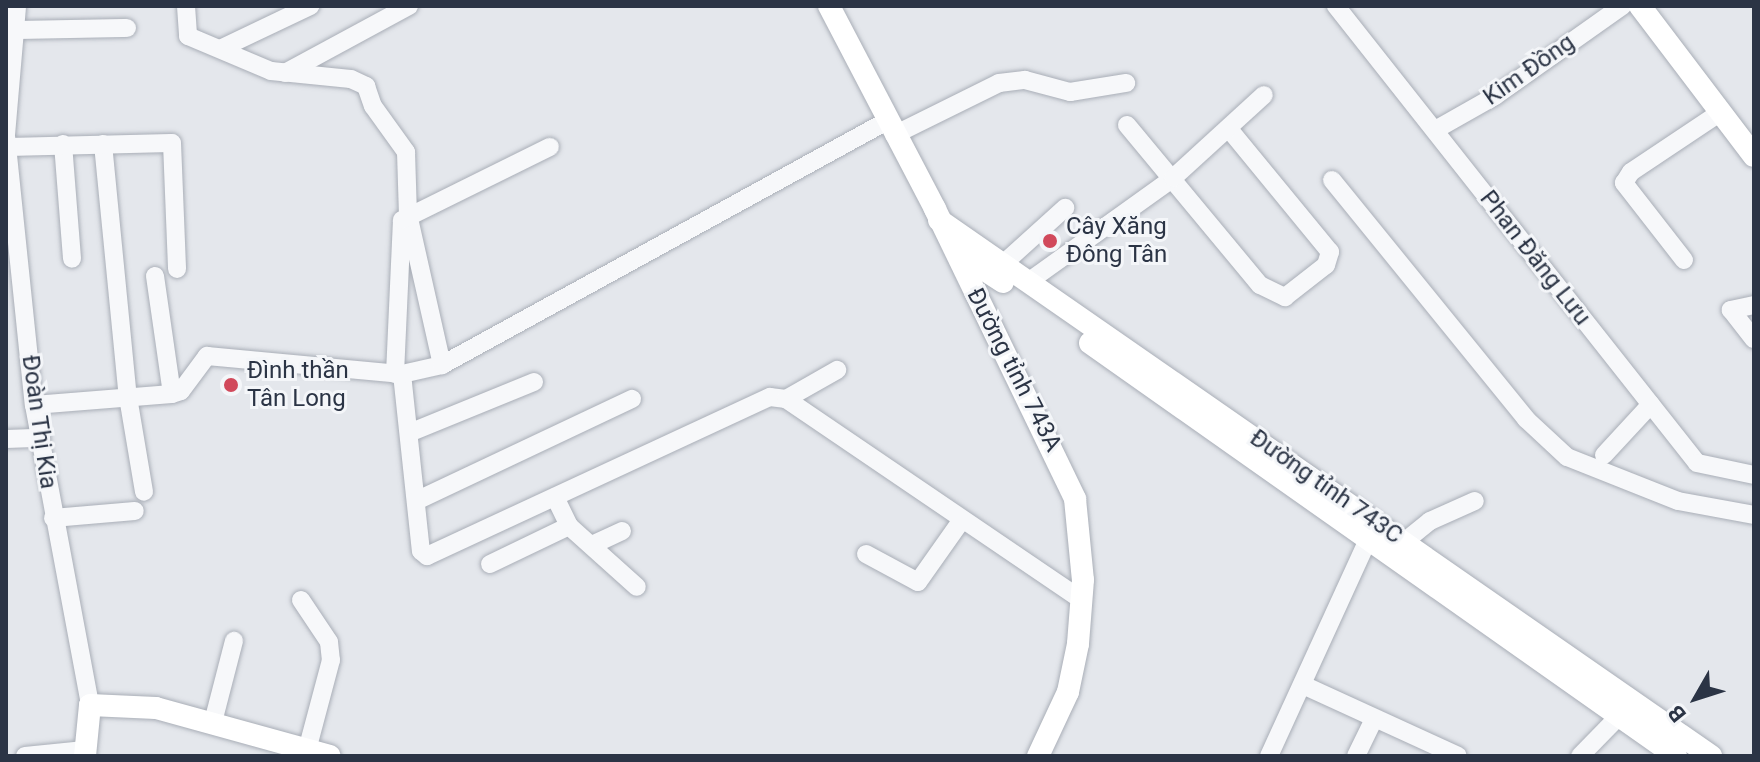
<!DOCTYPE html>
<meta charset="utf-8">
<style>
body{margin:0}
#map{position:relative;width:1760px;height:762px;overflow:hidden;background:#e4e7ec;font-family:Roboto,sans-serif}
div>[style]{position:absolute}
.roads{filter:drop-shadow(0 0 2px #a9aeb7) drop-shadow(0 0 2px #a9aeb7)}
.minor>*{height:18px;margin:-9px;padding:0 9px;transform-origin:9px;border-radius:9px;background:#f7f8fa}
.major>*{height:22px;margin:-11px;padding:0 11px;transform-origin:11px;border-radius:11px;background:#fff}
.dots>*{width:22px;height:22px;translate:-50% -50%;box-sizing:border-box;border:4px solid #f4f6f9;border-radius:50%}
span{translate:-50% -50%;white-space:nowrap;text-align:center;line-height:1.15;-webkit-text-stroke:6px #f4f6f9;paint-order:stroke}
.street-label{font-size:24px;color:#2b3445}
.poi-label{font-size:24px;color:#2b3445}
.left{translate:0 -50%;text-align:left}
.frame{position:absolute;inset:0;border:8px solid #2b3445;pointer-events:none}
.north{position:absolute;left:1656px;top:658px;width:80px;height:80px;-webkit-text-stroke:6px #f4f6f9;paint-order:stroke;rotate:231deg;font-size:22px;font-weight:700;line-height:32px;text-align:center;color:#2b3445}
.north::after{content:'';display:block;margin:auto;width:28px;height:36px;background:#2b3445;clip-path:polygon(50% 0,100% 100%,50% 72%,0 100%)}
</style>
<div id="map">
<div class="roads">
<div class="minor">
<div style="left:186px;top:6px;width:30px;rotate:86deg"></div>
<div style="left:188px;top:36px;width:90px;rotate:22.9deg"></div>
<div style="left:271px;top:71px;width:80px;rotate:5.7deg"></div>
<div style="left:351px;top:79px;width:17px;rotate:25deg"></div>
<div style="left:366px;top:86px;width:21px;rotate:71deg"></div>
<div style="left:373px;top:106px;width:57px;rotate:54.3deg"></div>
<div style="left:406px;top:152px;width:62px;rotate:88.2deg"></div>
<div style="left:408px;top:214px;width:155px;rotate:77.3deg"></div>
<div style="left:1336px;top:6px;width:582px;rotate:51.69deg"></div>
<div style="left:1697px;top:463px;width:58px;rotate:11.9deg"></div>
<div style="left:14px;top:30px;width:113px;rotate:-1deg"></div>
<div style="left:222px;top:48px;width:98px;rotate:-25.5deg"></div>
<div style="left:285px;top:73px;width:141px;rotate:-28.4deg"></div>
<div style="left:1127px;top:125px;width:208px;rotate:50.3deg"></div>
<div style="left:1260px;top:285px;width:28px;rotate:26deg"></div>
<div style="left:1285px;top:297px;width:52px;rotate:-38deg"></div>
<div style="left:1326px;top:265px;width:14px;rotate:-73deg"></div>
<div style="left:1330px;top:252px;width:159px;rotate:-129.4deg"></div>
<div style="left:1435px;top:130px;width:69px;rotate:-29.5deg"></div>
<div style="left:1495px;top:96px;width:156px;rotate:-35.3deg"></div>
<div style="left:6px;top:135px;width:129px;rotate:-85.1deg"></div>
<div style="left:894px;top:135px;width:117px;rotate:-26.3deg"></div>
<div style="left:999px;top:83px;width:26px;rotate:-7deg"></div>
<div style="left:1025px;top:80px;width:47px;rotate:14.9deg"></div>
<div style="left:1070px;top:92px;width:57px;rotate:-9.1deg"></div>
<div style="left:6px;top:136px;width:270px;rotate:84.1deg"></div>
<div style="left:34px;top:405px;width:305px;rotate:79.4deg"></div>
<div style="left:63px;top:144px;width:115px;rotate:85.5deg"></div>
<div style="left:103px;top:144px;width:254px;rotate:84.4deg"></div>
<div style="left:128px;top:397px;width:96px;rotate:80.4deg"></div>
<div style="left:7px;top:147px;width:165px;rotate:-1.4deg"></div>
<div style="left:172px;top:143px;width:126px;rotate:87.7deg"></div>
<div style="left:1332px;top:180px;width:308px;rotate:50.9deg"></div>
<div style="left:1526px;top:419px;width:56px;rotate:42.8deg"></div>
<div style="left:1567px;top:457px;width:119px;rotate:21.6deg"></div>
<div style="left:1678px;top:501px;width:77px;rotate:10.4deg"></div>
<div style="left:1684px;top:260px;width:98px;rotate:-127.9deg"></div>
<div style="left:1624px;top:183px;width:13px;rotate:-58deg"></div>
<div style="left:1631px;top:172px;width:108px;rotate:-33.7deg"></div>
<div style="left:1003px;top:264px;width:84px;rotate:-42.1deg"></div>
<div style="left:155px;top:276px;width:119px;rotate:81.8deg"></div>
<div style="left:1028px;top:282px;width:178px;rotate:-35.6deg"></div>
<div style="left:1173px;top:178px;width:123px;rotate:-42.4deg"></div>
<div style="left:1754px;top:305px;width:24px;rotate:168deg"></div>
<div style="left:1731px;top:310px;width:37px;rotate:52deg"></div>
<div style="left:395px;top:374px;width:154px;rotate:-87.4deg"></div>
<div style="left:402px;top:220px;width:165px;rotate:-26.3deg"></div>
<div style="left:402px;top:374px;width:178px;rotate:83.9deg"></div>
<div style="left:421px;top:551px;width:8px;rotate:40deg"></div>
<div style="left:427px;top:556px;width:378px;rotate:-24.9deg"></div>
<div style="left:770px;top:397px;width:16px;rotate:7deg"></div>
<div style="left:786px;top:399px;width:359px;rotate:34.2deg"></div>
<div style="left:786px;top:399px;width:59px;rotate:-29.6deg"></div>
<div style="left:34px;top:405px;width:138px;rotate:-4.6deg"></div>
<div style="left:172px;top:394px;width:9px;rotate:-18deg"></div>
<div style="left:181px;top:391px;width:44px;rotate:-53.4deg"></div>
<div style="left:207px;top:356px;width:196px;rotate:5.3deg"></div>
<div style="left:402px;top:374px;width:41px;rotate:-12.7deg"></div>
<div style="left:442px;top:365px;width:508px;rotate:-28.74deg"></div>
<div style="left:409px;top:433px;width:135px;rotate:-22.2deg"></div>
<div style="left:6px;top:439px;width:35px;rotate:-2deg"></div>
<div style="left:1604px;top:455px;width:69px;rotate:-47.3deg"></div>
<div style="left:555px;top:497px;width:32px;rotate:64deg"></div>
<div style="left:569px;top:526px;width:91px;rotate:41.9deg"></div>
<div style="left:416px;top:501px;width:239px;rotate:-25.3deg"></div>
<div style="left:53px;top:518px;width:82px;rotate:-4.9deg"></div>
<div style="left:1404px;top:542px;width:33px;rotate:-39deg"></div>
<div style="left:1430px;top:521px;width:49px;rotate:-24deg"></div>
<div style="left:592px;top:545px;width:33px;rotate:-25deg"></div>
<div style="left:866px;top:554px;width:59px;rotate:28.3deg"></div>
<div style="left:918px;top:582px;width:75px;rotate:-54.8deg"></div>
<div style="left:490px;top:564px;width:88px;rotate:-25.7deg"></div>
<div style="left:301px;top:600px;width:50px;rotate:56.3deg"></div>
<div style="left:329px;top:642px;width:18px;rotate:84deg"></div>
<div style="left:331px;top:660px;width:93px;rotate:104.9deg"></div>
<div style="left:1303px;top:685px;width:170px;rotate:24.6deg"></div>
<div style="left:213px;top:722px;width:84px;rotate:-75.5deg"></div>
<div style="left:25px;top:756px;width:60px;rotate:-5.7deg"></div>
<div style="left:1269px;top:756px;width:238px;rotate:-65.4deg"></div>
<div style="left:1356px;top:756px;width:41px;rotate:-64.1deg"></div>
<div style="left:1580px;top:756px;width:54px;rotate:-45.7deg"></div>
</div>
<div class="major">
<div style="left:829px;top:6px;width:229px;rotate:62.4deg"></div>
<div style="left:935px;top:209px;width:322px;rotate:64.2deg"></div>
<div style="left:1075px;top:499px;width:81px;rotate:84.4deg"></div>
<div style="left:1083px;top:580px;width:64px;rotate:94.5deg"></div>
<div style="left:1078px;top:644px;width:49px;rotate:101.8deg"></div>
<div style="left:1068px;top:692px;width:71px;rotate:115.1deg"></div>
<div style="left:1640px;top:6px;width:188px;rotate:52.8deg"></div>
<div style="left:939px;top:220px;width:940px;rotate:34.77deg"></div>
<div style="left:957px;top:252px;width:55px;rotate:33.1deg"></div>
<div style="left:1090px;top:343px;width:717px;rotate:35.18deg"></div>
<div style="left:85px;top:756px;width:51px;rotate:-84.4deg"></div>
<div style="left:90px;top:705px;width:66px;rotate:2.6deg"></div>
<div style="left:156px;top:708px;width:180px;rotate:15.4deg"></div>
</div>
</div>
<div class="dots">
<div style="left:1050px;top:241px;background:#d1495b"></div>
<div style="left:231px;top:385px;background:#d1495b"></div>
</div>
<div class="street-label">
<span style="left:1529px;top:70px;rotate:-35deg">Kim Đồng</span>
<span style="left:1535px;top:258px;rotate:52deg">Phan Đăng Lưu</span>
<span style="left:1014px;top:370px;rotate:63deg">Đường tỉnh 743A</span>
<span style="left:39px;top:422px;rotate:82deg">Đoàn Thị Kia</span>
<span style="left:1326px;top:487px;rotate:35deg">Đường tỉnh 743C</span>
</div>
<div class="poi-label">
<span class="left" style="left:1066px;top:241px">Cây Xăng<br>Đông Tân</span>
<span class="left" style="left:247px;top:385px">Đình thần<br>Tân Long</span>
</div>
<div class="frame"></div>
<div class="north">B</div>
</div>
